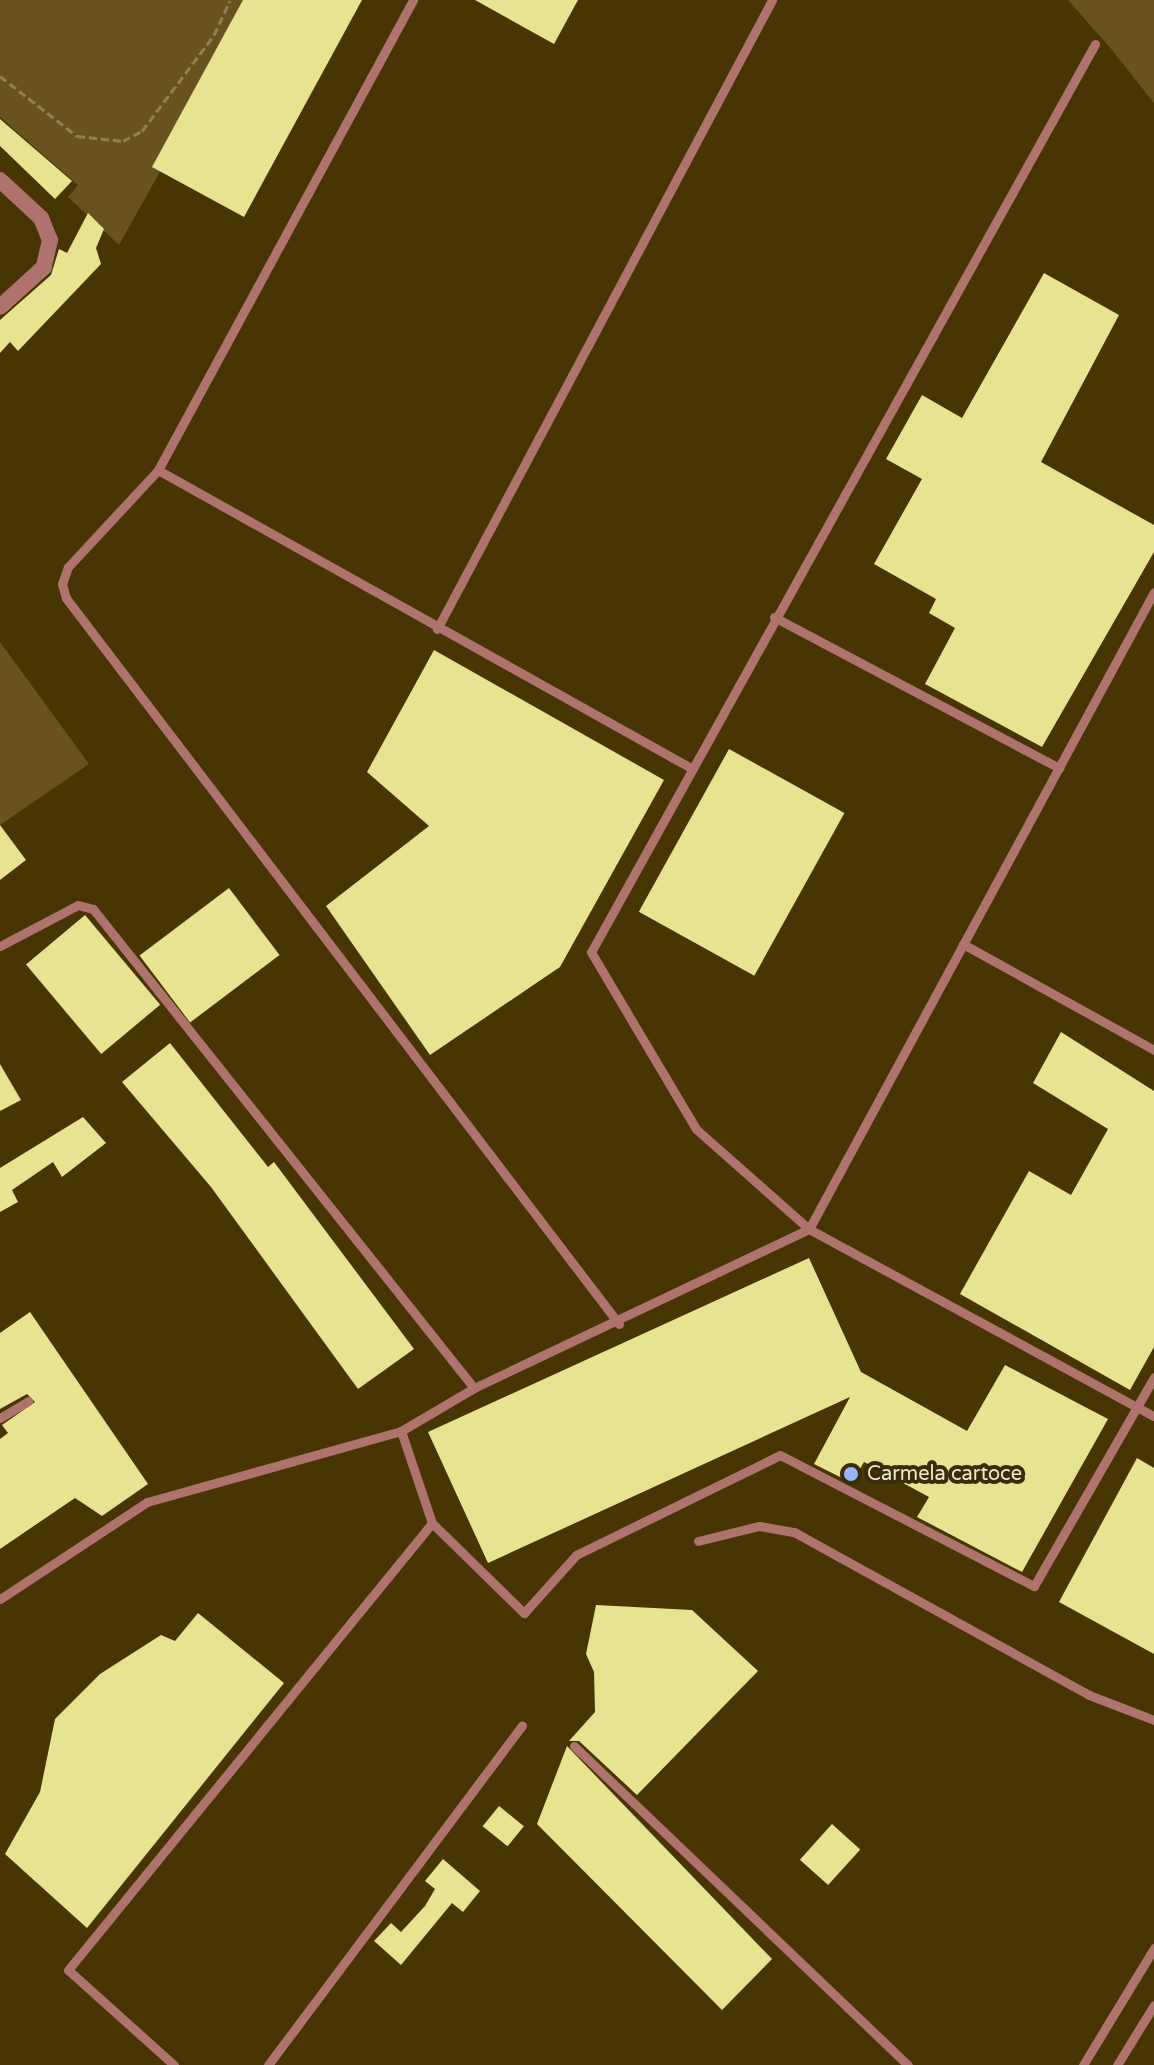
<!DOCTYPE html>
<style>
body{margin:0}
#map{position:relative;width:1154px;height:2065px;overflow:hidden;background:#473503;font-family:"Varela Round",sans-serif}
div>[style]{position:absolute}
.green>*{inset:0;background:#685320}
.building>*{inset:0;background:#e7e390;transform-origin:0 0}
.path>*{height:3px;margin-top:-1.5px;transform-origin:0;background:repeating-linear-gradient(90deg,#8e7f55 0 8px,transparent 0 12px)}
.lane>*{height:9px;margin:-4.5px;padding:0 4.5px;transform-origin:4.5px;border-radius:4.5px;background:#ad736c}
.street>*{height:16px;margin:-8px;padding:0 8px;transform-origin:8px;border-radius:8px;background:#ad736c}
.dots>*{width:22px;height:22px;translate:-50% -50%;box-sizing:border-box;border:4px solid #392c0c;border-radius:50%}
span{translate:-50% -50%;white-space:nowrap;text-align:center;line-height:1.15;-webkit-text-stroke:8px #392c0c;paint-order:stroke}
.poi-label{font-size:20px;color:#f3e6c8}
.left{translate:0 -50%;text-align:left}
</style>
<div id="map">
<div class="green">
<div style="clip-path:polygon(0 0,256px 0,119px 245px,68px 197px,78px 185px,0 117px)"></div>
<div style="clip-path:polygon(1068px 0,1154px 0,1154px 103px,1112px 50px)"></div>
<div style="clip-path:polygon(0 642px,89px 764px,0 825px)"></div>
</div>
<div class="building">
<div style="clip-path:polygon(243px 0,362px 0,244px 217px,152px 167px)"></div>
<div style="clip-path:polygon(475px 0,578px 0,554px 44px)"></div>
<div style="clip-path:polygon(0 119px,72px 181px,55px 199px,0 146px)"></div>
<div style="clip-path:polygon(88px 213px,104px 229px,96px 248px,101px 264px,18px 351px,10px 342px,0 353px,0 320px,51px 275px,59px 249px,67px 253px)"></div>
<div style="clip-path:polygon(1044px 273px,1119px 315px,1041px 462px,1154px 525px,1154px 552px,1042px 747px,925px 684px,955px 628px,929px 613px,936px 599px,874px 564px,922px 479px,886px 459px,922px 395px,962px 418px)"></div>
<div style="clip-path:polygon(434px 650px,664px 780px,560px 967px,430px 1055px,326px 906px,429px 826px,367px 772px)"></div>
<div style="left:729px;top:749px;width:132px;height:186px;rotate:29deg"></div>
<div style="clip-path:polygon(0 825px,26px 860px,0 880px)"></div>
<div style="left:229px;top:888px;width:84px;height:112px;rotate:53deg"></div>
<div style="left:85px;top:915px;width:117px;height:77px;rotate:50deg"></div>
<div style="clip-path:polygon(1061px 1032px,1154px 1091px,1154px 1347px,1130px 1390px,960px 1294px,1029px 1171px,1071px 1195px,1108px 1129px,1033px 1083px)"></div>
<div style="clip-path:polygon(170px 1043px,268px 1167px,274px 1162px,414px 1349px,358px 1389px,211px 1187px,122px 1082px)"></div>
<div style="clip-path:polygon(0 1064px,21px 1100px,0 1111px)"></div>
<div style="clip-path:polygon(83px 1117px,106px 1143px,62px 1177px,53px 1162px,12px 1190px,18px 1202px,0 1212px,0 1168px)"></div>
<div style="clip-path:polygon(809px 1258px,861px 1372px,967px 1431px,1005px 1365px,1108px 1419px,1022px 1572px,917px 1517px,929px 1497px,864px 1462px,852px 1483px,814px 1464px,850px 1397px,488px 1563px,428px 1432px)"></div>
<div style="clip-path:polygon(30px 1312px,148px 1484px,102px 1516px,75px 1498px,0 1549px,0 1439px,8px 1433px,2px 1425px,35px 1402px,27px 1394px,0 1409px,0 1333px)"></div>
<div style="clip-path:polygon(1137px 1458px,1154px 1468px,1154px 1654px,1059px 1602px)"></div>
<div style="clip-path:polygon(596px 1605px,692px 1610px,758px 1671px,637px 1795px,579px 1741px,569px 1741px,595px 1712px,594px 1672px,586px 1654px)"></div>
<div style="clip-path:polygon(198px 1613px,284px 1683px,87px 1928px,5px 1854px,40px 1792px,55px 1719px,100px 1674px,161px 1635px,175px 1641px)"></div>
<div style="clip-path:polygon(567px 1746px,772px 1959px,722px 2010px,537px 1824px)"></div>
<div style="left:499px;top:1806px;width:32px;height:26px;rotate:39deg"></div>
<div style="left:832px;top:1824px;width:38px;height:48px;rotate:42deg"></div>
<div style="clip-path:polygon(443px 1859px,480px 1891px,463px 1912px,452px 1903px,401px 1965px,374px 1941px,391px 1923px,401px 1932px,425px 1906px,435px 1889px,425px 1881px)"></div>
</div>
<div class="path">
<div style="left:0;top:76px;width:98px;rotate:37.9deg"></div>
<div style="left:77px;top:136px;width:46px;rotate:6.2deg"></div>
<div style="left:123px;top:141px;width:21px;rotate:-28deg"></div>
<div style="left:142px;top:131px;width:120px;rotate:-53.1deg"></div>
<div style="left:214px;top:35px;width:38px;rotate:-65deg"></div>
</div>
<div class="lane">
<div style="left:1095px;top:44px;width:1038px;rotate:119.03deg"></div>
<div style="left:591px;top:952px;width:206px;rotate:59.3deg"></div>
<div style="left:696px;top:1129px;width:151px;rotate:41.5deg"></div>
<div style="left:809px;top:1229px;width:392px;rotate:28.5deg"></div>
<div style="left:158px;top:470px;width:535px;rotate:-61.52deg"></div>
<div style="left:774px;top:617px;width:323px;rotate:27.9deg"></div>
<div style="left:437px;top:629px;width:713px;rotate:-61.96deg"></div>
<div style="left:963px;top:944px;width:218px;rotate:29deg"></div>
<div style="left:0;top:946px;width:88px;rotate:-27.7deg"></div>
<div style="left:78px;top:905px;width:16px;rotate:15deg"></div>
<div style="left:93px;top:909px;width:612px;rotate:51.5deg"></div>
<div style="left:619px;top:1324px;width:913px;rotate:-127.3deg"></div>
<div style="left:66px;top:598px;width:15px;rotate:-106deg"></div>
<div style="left:62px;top:584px;width:18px;rotate:-71deg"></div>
<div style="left:68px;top:567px;width:132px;rotate:-47.1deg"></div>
<div style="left:158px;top:470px;width:611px;rotate:29.21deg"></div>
<div style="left:0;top:1418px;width:33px;rotate:-31deg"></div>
<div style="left:401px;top:1431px;width:97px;rotate:71.4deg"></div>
<div style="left:432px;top:1523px;width:129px;rotate:44.4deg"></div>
<div style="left:524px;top:1613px;width:78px;rotate:-48.1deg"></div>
<div style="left:576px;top:1555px;width:227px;rotate:-26.1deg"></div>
<div style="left:780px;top:1455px;width:286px;rotate:27.3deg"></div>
<div style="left:1034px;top:1586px;width:241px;rotate:-60.1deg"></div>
<div style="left:698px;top:1541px;width:63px;rotate:-13.8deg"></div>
<div style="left:759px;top:1526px;width:36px;rotate:10deg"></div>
<div style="left:794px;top:1532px;width:337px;rotate:28.9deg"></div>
<div style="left:1089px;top:1695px;width:70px;rotate:21deg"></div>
<div style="left:0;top:1599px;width:176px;rotate:-33.4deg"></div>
<div style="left:147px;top:1502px;width:264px;rotate:-15.6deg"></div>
<div style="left:401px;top:1431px;width:85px;rotate:-30.5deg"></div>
<div style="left:474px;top:1388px;width:371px;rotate:-25.4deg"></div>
<div style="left:809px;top:1229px;width:724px;rotate:-61.56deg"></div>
<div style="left:574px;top:1746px;width:462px;rotate:43.7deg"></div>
<div style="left:174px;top:2065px;width:142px;rotate:-138.1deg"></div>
<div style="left:68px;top:1970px;width:576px;rotate:-50.84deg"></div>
<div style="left:268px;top:2065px;width:424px;rotate:-53.2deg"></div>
<div style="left:1083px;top:2065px;width:137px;rotate:-58.7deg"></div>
<div style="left:1117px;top:2065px;width:70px;rotate:-58.3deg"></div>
</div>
<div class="street">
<div style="left:0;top:180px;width:56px;rotate:42.8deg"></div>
<div style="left:41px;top:218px;width:24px;rotate:68deg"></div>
<div style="left:50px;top:240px;width:28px;rotate:103deg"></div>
<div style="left:44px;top:267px;width:59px;rotate:137.7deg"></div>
</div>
<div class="dots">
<div style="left:851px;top:1474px;background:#98b6fd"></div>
</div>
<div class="poi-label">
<span class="left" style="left:867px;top:1474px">Carmela cartoce</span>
</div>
</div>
